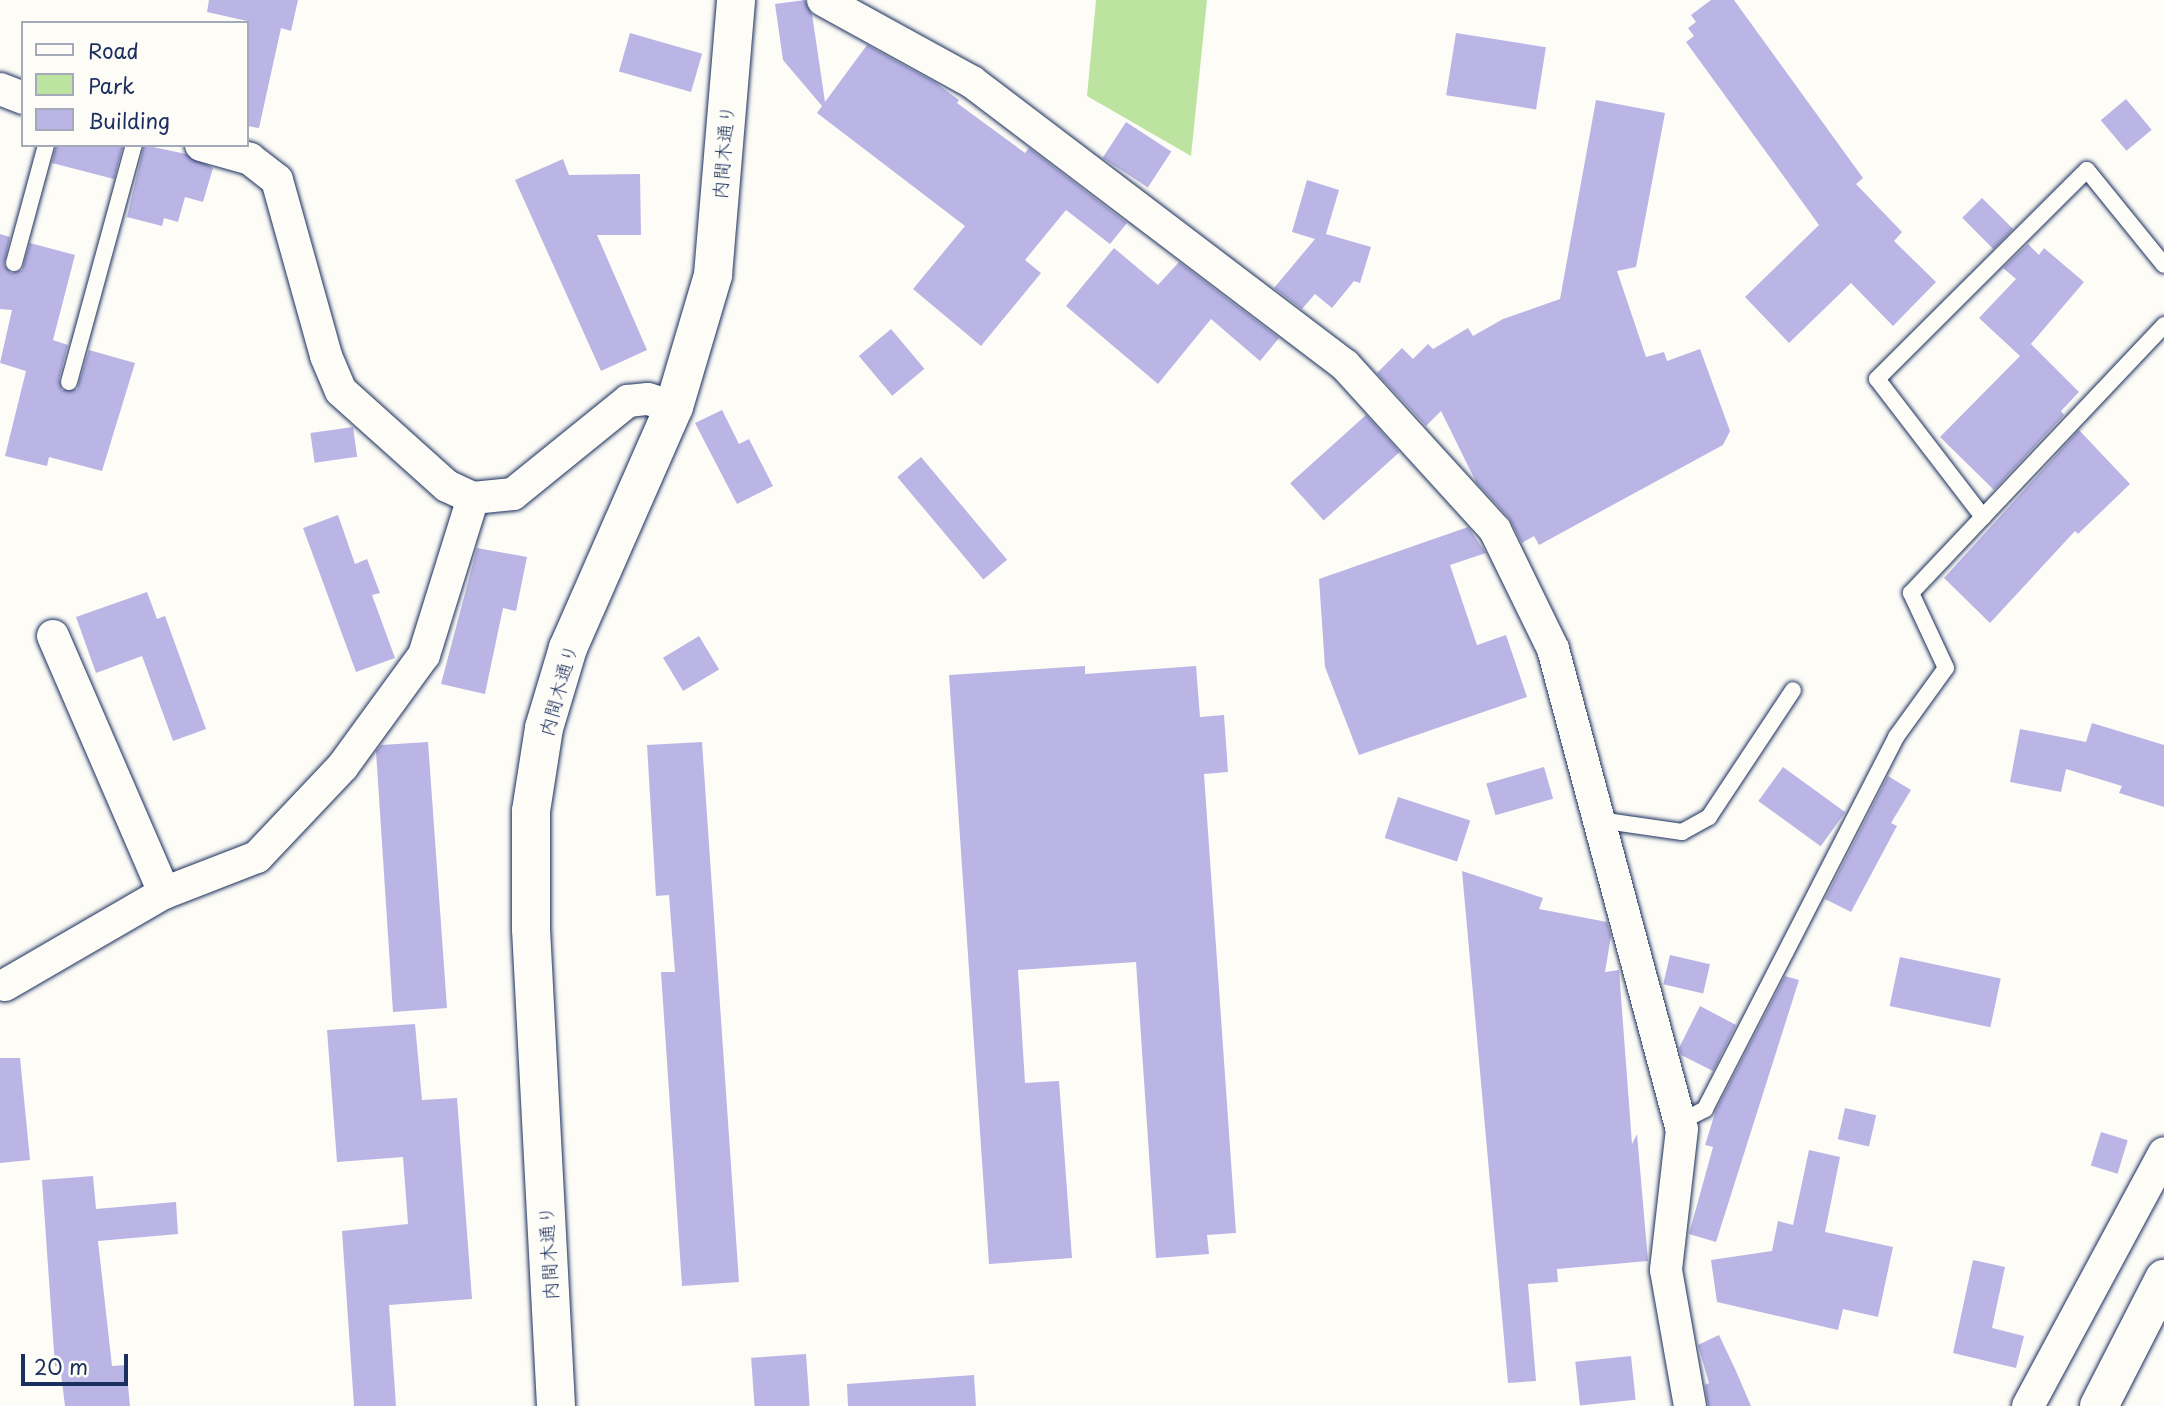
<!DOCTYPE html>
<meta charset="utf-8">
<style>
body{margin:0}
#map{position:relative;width:2164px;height:1406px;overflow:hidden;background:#fdfcf7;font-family:"Playpen Sans","Klee One",sans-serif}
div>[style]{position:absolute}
.green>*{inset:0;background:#bce4a0}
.building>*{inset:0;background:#bbb5e6;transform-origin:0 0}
.roads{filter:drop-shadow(0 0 2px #1b2f5e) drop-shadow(0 0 2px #1b2f5e)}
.service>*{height:16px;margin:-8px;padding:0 8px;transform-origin:8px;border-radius:8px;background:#fdfcf7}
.minor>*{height:32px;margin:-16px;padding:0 16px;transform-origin:16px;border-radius:16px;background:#fdfcf7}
.tertiary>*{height:38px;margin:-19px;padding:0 19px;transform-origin:19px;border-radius:19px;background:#fdfcf7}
.trunk>*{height:38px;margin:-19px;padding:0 19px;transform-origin:19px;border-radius:19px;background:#fdfcf7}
span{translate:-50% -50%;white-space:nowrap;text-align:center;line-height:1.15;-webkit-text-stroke:7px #fdfcf7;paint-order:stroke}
.street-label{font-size:19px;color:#1b2f5e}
.legend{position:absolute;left:21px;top:21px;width:228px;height:126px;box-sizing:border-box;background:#fdfcf7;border:2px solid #a3aaba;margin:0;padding:9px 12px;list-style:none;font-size:21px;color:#1b2f5e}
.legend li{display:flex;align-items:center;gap:14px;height:35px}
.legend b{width:35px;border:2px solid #a3aaba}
.scale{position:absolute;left:21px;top:1354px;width:107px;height:32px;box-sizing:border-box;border:4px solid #1b2f5e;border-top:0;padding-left:9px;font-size:21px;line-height:24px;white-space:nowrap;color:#1b2f5e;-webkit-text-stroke:5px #fdfcf7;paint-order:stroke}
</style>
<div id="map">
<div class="green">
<div style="clip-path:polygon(1096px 0,1207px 0,1191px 156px,1087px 96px)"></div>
</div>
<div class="building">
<div style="clip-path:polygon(209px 0,298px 0,291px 31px,281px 28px,259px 128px,247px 126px,247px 21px,207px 12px)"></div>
<div style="clip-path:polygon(805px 0,812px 14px,825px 102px,867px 45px,936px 83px,959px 100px,957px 103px,1025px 153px,1029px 148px,1127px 223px,1110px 244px,1066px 210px,1025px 260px,1041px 273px,981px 346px,913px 289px,965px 226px,817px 113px,822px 106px,783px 60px,775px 4px)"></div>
<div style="clip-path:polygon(1711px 0,1734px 0,1863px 178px,1856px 184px,1902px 232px,1894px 241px,1936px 282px,1893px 326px,1851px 283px,1789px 343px,1745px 297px,1819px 225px,1686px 42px,1694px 36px,1688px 28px,1696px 22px,1691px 15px)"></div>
<div style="left:630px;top:33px;width:75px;height:40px;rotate:16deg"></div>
<div style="left:1456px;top:33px;width:91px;height:63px;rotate:9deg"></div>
<div style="left:2126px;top:99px;width:40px;height:33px;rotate:50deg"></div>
<div style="clip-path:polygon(1596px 100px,1665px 113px,1636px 267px,1617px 271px,1646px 357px,1664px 352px,1667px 361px,1700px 349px,1730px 431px,1723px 445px,1539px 545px,1534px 536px,1522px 543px,1509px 518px,1476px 482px,1441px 411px,1426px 426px,1377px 373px,1402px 348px,1413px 359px,1428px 344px,1433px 349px,1468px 328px,1473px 336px,1503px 319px,1560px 299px)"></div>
<div style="left:1126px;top:122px;width:54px;height:43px;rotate:33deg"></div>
<div style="clip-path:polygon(56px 145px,123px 145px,114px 179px,52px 163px)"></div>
<div style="clip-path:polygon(144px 145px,186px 154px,213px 168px,203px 202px,185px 197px,178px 222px,164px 218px,162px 226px,127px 217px)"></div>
<div style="clip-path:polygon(563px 159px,569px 175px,640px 174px,641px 235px,597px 235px,647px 350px,601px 371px,515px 180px)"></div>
<div style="clip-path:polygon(1307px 180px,1339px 190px,1326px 234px,1371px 247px,1360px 283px,1354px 281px,1332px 308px,1315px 294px,1302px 309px,1274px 288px,1315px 239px,1292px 232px)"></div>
<div style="left:1982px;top:198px;width:44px;height:28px;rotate:45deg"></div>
<div style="clip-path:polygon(0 234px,10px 237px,4px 265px,11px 273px,22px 270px,30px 243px,75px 255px,53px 340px,68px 345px,59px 379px,62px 390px,77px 389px,89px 350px,135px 363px,102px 471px,49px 457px,47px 466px,5px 456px,26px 371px,0 363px,12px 310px,0 309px)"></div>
<div style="clip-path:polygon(2028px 244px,2039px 255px,2044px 248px,2084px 282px,2024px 352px,2031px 344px,2079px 392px,2061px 411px,2064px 415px,1994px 490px,1940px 437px,2020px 356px,1979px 318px,2016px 279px,2003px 268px)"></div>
<div style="clip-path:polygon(1114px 248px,1158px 285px,1179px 262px,1279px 338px,1260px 361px,1211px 319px,1158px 384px,1066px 306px)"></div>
<div style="left:891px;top:329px;width:52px;height:42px;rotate:50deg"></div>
<div style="clip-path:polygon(722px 410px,739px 444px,749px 439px,773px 486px,737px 504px,695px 423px)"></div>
<div style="left:1366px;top:415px;width:50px;height:102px;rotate:48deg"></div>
<div style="left:353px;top:427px;width:30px;height:43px;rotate:82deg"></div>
<div style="clip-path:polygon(2079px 430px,2130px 484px,2078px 534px,2075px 531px,1990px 623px,1944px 578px)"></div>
<div style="left:921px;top:457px;width:134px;height:31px;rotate:50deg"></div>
<div style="clip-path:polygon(338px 515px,355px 564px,367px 559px,380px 593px,372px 595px,395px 658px,356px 672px,303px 528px)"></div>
<div style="clip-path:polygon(1468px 527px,1486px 553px,1450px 565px,1477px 645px,1506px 635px,1527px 697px,1359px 755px,1325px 667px,1319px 579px)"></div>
<div style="clip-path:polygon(477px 548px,527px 557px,516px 611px,503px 608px,485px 694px,441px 684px)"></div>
<div style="clip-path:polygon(147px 592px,157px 619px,165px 616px,206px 729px,173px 741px,142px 656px,96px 673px,76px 617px)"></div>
<div style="left:699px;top:636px;width:39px;height:42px;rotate:59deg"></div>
<div style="clip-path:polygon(1085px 666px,1085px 674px,1196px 666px,1200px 717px,1224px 715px,1228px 772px,1204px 774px,1236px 1233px,1207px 1235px,1209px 1254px,1156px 1258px,1136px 962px,1018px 970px,1025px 1083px,1059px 1081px,1072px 1258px,989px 1264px,949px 675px)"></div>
<div style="clip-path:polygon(2092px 723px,2164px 745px,2164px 807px,2119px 793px,2122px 786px,2066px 769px,2061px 792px,2010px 782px,2020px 729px,2086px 742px)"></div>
<div style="clip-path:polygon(428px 742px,447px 1008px,393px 1012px,376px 751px,381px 745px)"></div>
<div style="clip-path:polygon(702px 742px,739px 1282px,682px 1286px,661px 972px,675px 972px,669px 895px,656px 896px,647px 745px)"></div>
<div style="left:1544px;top:767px;width:33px;height:60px;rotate:74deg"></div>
<div style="left:1783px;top:767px;width:77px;height:42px;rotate:36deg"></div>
<div style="clip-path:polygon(1888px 776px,1911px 790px,1891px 823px,1897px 826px,1851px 912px,1825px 899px)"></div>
<div style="left:1398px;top:797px;width:76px;height:43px;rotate:18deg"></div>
<div style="clip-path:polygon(1462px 871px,1543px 898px,1539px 909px,1607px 922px,1611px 936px,1605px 972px,1619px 970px,1632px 1144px,1637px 1134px,1648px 1261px,1557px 1269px,1558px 1282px,1528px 1284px,1536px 1381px,1508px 1383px)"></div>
<div style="left:1670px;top:955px;width:41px;height:30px;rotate:13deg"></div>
<div style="left:1900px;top:957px;width:103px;height:50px;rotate:12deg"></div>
<div style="clip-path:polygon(1785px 976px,1799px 980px,1716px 1242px,1689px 1234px,1713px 1147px,1705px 1145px,1716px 1110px)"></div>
<div style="clip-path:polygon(1700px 1006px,1736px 1025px,1713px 1071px,1681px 1055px,1679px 1048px)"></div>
<div style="clip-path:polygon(415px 1024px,422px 1100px,457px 1098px,472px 1299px,389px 1305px,396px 1406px,354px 1406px,342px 1231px,408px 1224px,403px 1157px,337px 1162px,327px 1030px)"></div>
<div style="clip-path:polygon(0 1058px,20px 1058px,30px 1160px,0 1163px)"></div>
<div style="left:1845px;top:1108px;width:32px;height:32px;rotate:13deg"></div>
<div style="left:2101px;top:1132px;width:28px;height:35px;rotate:17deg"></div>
<div style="clip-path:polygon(1809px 1150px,1840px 1157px,1825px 1232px,1893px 1247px,1878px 1317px,1843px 1309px,1838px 1330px,1717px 1302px,1711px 1260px,1772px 1251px,1778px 1221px,1793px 1225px)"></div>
<div style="clip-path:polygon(93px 1176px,96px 1209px,176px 1202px,178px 1234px,98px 1241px,112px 1366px,126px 1365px,130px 1406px,65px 1406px,60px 1366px,55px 1366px,42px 1180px)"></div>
<div style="clip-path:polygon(1973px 1260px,2005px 1267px,1992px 1328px,2024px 1336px,2016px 1368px,1953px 1353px)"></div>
<div style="clip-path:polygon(1719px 1335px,1736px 1371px,1751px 1406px,1708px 1406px,1705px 1385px,1709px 1383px,1698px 1345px)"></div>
<div style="left:806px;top:1354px;width:52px;height:55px;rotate:86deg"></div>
<div style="left:1631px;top:1356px;width:44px;height:56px;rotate:84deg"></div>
<div style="clip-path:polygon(974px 1375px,976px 1406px,848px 1406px,847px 1384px)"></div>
</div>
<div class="roads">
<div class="service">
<div style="left:14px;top:263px;width:122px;rotate:-74.8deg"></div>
<div style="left:69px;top:382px;width:246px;rotate:-74.7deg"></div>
<div style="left:1983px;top:517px;width:174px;rotate:-127.5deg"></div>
<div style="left:1877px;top:379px;width:296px;rotate:-44.9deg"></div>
<div style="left:2087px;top:170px;width:122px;rotate:51deg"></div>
<div style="left:1599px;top:820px;width:84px;rotate:8.2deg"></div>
<div style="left:1682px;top:832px;width:31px;rotate:-29deg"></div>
<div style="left:1709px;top:817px;width:152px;rotate:-56.5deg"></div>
<div style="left:1680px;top:1122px;width:28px;rotate:-27deg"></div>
<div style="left:1705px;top:1109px;width:418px;rotate:-62.8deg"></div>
<div style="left:1896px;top:737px;width:85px;rotate:-54.1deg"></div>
<div style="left:1946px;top:668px;width:83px;rotate:-115deg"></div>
<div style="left:1911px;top:593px;width:369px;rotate:-46.6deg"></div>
</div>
<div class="minor">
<div style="left:823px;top:0;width:170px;rotate:28.8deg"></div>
<div style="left:972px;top:82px;width:468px;rotate:37.2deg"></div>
<div style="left:1345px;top:365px;width:223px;rotate:47.7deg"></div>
<div style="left:1495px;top:530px;width:132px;rotate:64deg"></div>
<div style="left:1553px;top:649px;width:497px;rotate:75deg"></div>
<div style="left:1682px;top:1129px;width:142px;rotate:96.5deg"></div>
<div style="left:1666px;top:1270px;width:138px;rotate:80deg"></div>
<div style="left:0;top:89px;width:25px;rotate:21deg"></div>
<div style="left:201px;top:145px;width:51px;rotate:15.9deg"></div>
<div style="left:250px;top:159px;width:34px;rotate:38deg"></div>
<div style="left:277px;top:180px;width:183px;rotate:74.4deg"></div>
<div style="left:326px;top:356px;width:38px;rotate:67deg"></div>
<div style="left:341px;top:391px;width:142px;rotate:41.9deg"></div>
<div style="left:447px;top:486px;width:29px;rotate:25deg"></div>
<div style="left:473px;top:498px;width:40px;rotate:-5.7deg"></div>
<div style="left:513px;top:494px;width:148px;rotate:-39deg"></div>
<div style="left:628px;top:401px;width:20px;rotate:-6deg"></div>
<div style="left:648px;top:399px;width:27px;rotate:17deg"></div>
<div style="left:53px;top:636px;width:280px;rotate:66.6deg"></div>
<div style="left:5px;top:985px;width:184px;rotate:-30.1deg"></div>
<div style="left:164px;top:893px;width:100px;rotate:-21.2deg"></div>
<div style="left:257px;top:857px;width:125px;rotate:-46.6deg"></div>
<div style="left:343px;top:766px;width:137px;rotate:-53.9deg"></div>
<div style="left:424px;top:655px;width:164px;rotate:-72.7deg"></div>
<div style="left:2028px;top:1406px;width:287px;rotate:-61.7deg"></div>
</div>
<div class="tertiary">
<div style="left:556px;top:1406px;width:478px;rotate:-93deg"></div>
<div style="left:531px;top:929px;width:118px;rotate:-90deg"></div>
<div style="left:531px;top:811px;width:84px;rotate:-81.1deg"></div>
<div style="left:544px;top:728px;width:84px;rotate:-73.3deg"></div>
<div style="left:568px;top:648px;width:263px;rotate:-66.3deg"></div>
<div style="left:674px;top:407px;width:138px;rotate:-73.5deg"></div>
<div style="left:713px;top:275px;width:276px;rotate:-85.2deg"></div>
</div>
<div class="trunk">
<div style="left:2099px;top:1406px;width:143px;rotate:-62.9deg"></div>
</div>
</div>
<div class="street-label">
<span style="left:723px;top:152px;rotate:-85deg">内間木通り</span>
<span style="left:558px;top:690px;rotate:-74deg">内間木通り</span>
<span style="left:548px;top:1253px;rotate:-93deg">内間木通り</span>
</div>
<ul class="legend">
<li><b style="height:9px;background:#fdfcf7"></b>Road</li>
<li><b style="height:19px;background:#bce4a0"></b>Park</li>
<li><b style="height:19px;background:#bbb5e6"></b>Building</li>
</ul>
<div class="scale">20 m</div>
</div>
